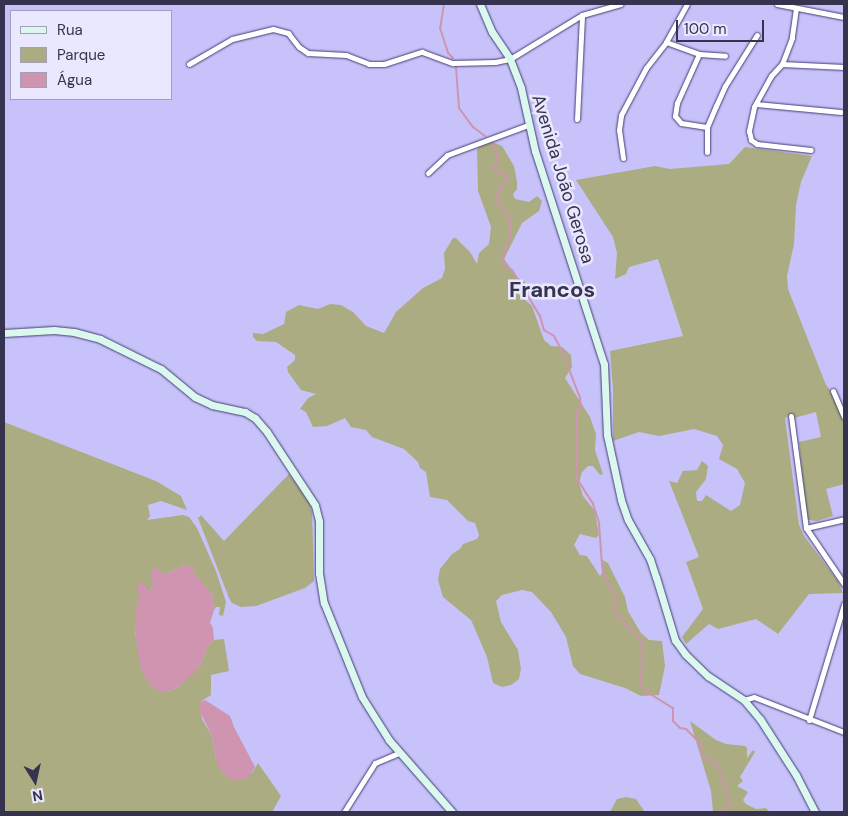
<!DOCTYPE html>
<meta charset="utf-8">
<style>
body{margin:0}
#map{position:relative;width:848px;height:816px;overflow:hidden;background:#c7c3fa;font-family:"DM Sans",sans-serif}
div>[style]{position:absolute}
.green>*{inset:0;background:#abac81}
.water>*{inset:0;background:#ce94b0}
.stream>*{height:2px;margin:-1px;padding:0 1px;transform-origin:1px;border-radius:1px;background:#ce94b0}
.roads{filter:drop-shadow(0 0 1px #453c76) drop-shadow(0 0 1px #453c76)}
.street>*{height:5px;margin:-2.5px;padding:0 2.5px;transform-origin:2.5px;border-radius:2.5px;background:#fff}
.secondary>*{height:7px;margin:-3.5px;padding:0 3.5px;transform-origin:3.5px;border-radius:3.5px;background:#daf8ee}
span{translate:-50% -50%;white-space:nowrap;text-align:center;line-height:1.15;-webkit-text-stroke:5px #e9e8fe;paint-order:stroke}
.street-label{font-size:18px;color:#36334e}
.district-label{font-size:22px;color:#36334e;font-weight:700}
.frame{position:absolute;inset:0;border:5px solid #36334e;pointer-events:none}
.legend{position:absolute;left:10px;top:10px;width:162px;height:90px;box-sizing:border-box;background:#e9e8fe;border:1px solid #a1a0b8;margin:0;padding:6px 9px;list-style:none;font-size:15px;color:#36334e}
.legend li{display:flex;align-items:center;gap:10px;height:25px}
.legend b{width:25px;border:1px solid #a1a0b8}
.north{position:absolute;left:10px;top:756px;width:50px;height:50px;-webkit-text-stroke:4px #e9e8fe;paint-order:stroke;rotate:170deg;font-size:14px;font-weight:700;line-height:20px;text-align:center;color:#36334e}
.north::after{content:'';display:block;margin:auto;width:18px;height:22px;background:#36334e;clip-path:polygon(50% 0,100% 100%,50% 72%,0 100%)}
.scale{position:absolute;left:676px;top:20px;width:88px;height:22px;box-sizing:border-box;border:2px solid #36334e;border-top:0;padding-left:6px;font-size:15px;line-height:18px;white-space:nowrap;color:#36334e;-webkit-text-stroke:4px #e9e8fe;paint-order:stroke}
</style>
<div id="map">
<div class="green">
<div style="clip-path:polygon(490px 141px,502px 146px,514px 166px,517px 182px,517px 189px,513px 194px,515px 199px,529px 202px,537px 196px,542px 201px,539px 211px,522px 223px,504px 259px,518px 278px,525px 282px,525px 285px,518px 288px,516px 292px,532px 306px,544px 340px,551px 346px,562px 347px,571px 355px,572px 367px,565px 378px,590px 417px,596px 434px,595px 450px,603px 474px,600px 475px,593px 466px,588px 466px,582px 472px,579px 483px,583px 496px,595px 511px,599px 535px,596px 538px,580px 534px,574px 545px,580px 555px,587px 556px,600px 576px,602px 573px,601px 559px,608px 563px,625px 597px,628px 611px,641px 633px,649px 640px,662px 641px,665px 666px,659px 695px,641px 696px,625px 688px,580px 674px,573px 666px,566px 637px,551px 612px,532px 592px,522px 590px,502px 595px,496px 601px,501px 622px,518px 650px,521px 669px,519px 679px,511px 685px,502px 687px,493px 683px,487px 657px,471px 620px,443px 597px,438px 580px,440px 569px,452px 554px,460px 549px,463px 544px,477px 539px,479px 535px,475px 523px,468px 521px,447px 500px,430px 497px,426px 472px,420px 468px,418px 462px,404px 449px,372px 437px,366px 430px,351px 427px,345px 418px,327px 426px,313px 427px,306px 412px,300px 409px,308px 398px,316px 394px,301px 390px,288px 372px,287px 367px,295px 360px,295px 355px,276px 342px,257px 341px,253px 337px,253px 333px,263px 334px,284px 324px,286px 312px,299px 305px,318px 309px,330px 304px,341px 305px,353px 312px,366px 326px,384px 333px,396px 312px,423px 288px,442px 278px,445px 269px,444px 253px,453px 238px,456px 238px,470px 252px,477px 264px,479px 253px,489px 244px,491px 227px,478px 191px,477px 150px,480px 145px)"></div>
<div style="clip-path:polygon(745px 147px,812px 156px,801px 182px,796px 205px,794px 244px,787px 276px,788px 289px,826px 385px,832px 392px,844px 422px,844px 484px,826px 489px,833px 516px,817px 521px,809px 520px,806px 517px,799px 442px,821px 437px,816px 412px,794px 418px,793px 414px,785px 418px,799px 525px,804px 536px,838px 581px,843px 593px,809px 594px,778px 634px,756px 619px,718px 629px,709px 624px,686px 644px,682px 637px,703px 609px,686px 562px,699px 557px,669px 481px,677px 483px,683px 471px,697px 470px,702px 461px,708px 466px,706px 479px,696px 492px,697px 501px,702px 501px,706px 495px,731px 511px,740px 505px,745px 483px,737px 469px,719px 459px,723px 445px,717px 436px,694px 429px,659px 436px,639px 432px,613px 441px,613px 388px,610px 351px,683px 336px,658px 259px,629px 267px,626px 274px,615px 279px,617px 253px,613px 237px,576px 180px,655px 166px,670px 169px,729px 164px)"></div>
<div style="clip-path:polygon(4px 422px,156px 481px,181px 496px,187px 510px,161px 501px,148px 505px,150px 516px,147px 520px,183px 515px,189px 517px,197px 528px,216px 571px,226px 602px,223px 616px,219px 615px,220px 607px,216px 607px,214px 610px,212px 594px,185px 565px,163px 575px,160px 573px,153px 582px,151px 589px,140px 596px,135px 632px,142px 672px,168px 692px,178px 687px,200px 666px,208px 646px,214px 640px,224px 639px,229px 671px,211px 675px,211px 695px,200px 702px,202px 719px,212px 736px,216px 760px,252px 773px,258px 763px,281px 796px,272px 812px,4px 812px)"></div>
<div style="clip-path:polygon(289px 474px,309px 502px,312px 512px,314px 581px,305px 588px,256px 606px,241px 607px,232px 603px,229px 598px,198px 518px,201px 515px,224px 541px)"></div>
<div style="clip-path:polygon(690px 721px,716px 740px,726px 744px,745px 746px,747px 748px,747px 758px,753px 750px,755px 752px,740px 777px,743px 781px,737px 786px,748px 792px,743px 800px,746px 804px,756px 809px,766px 808px,770px 812px,713px 812px,711px 791px)"></div>
<div style="clip-path:polygon(626px 797px,636px 799px,645px 812px,610px 812px,617px 799px)"></div>
</div>
<div class="water">
<div style="clip-path:polygon(185px 565px,193px 567px,194px 573px,212px 594px,214px 610px,210px 623px,213px 628px,214px 640px,208px 646px,200px 666px,191px 676px,178px 687px,168px 692px,161px 692px,152px 688px,142px 672px,138px 654px,135px 630px,137px 601px,140px 596px,137px 590px,138px 585px,143px 581px,148px 591px,151px 589px,153px 582px,151px 577px,153px 568px,156px 567px,163px 575px)"></div>
<div style="clip-path:polygon(205px 700px,230px 716px,234px 727px,255px 767px,248px 778px,233px 781px,222px 772px,216px 760px,212px 736px,199px 710px,200px 702px)"></div>
</div>
<div class="stream">
<div style="left:444px;top:4px;width:24px;rotate:99deg"></div>
<div style="left:440px;top:28px;width:26px;rotate:72deg"></div>
<div style="left:448px;top:53px;width:7px;rotate:45deg"></div>
<div style="left:456px;top:67px;width:41px;rotate:85.8deg"></div>
<div style="left:459px;top:108px;width:24px;rotate:54deg"></div>
<div style="left:473px;top:127px;width:15px;rotate:37deg"></div>
<div style="left:491px;top:142px;width:13px;rotate:61deg"></div>
<div style="left:497px;top:153px;width:17px;rotate:97deg"></div>
<div style="left:495px;top:170px;width:11px;rotate:27deg"></div>
<div style="left:505px;top:175px;width:6px;rotate:72deg"></div>
<div style="left:507px;top:181px;width:11px;rotate:135deg"></div>
<div style="left:499px;top:189px;width:10px;rotate:107deg"></div>
<div style="left:496px;top:199px;width:19px;rotate:55deg"></div>
<div style="left:507px;top:215px;width:10px;rotate:66deg"></div>
<div style="left:511px;top:224px;width:17px;rotate:97deg"></div>
<div style="left:509px;top:241px;width:7px;rotate:124deg"></div>
<div style="left:505px;top:247px;width:11px;rotate:100deg"></div>
<div style="left:503px;top:258px;width:8px;rotate:76deg"></div>
<div style="left:505px;top:266px;width:8px;rotate:30deg"></div>
<div style="left:512px;top:270px;width:54px;rotate:58.7deg"></div>
<div style="left:540px;top:316px;width:15px;rotate:74deg"></div>
<div style="left:544px;top:330px;width:12px;rotate:31deg"></div>
<div style="left:554px;top:336px;width:17px;rotate:62deg"></div>
<div style="left:562px;top:351px;width:50px;rotate:69deg"></div>
<div style="left:580px;top:398px;width:9px;rotate:84deg"></div>
<div style="left:581px;top:407px;width:6px;rotate:129deg"></div>
<div style="left:577px;top:412px;width:67px;rotate:90deg"></div>
<div style="left:577px;top:479px;width:30px;rotate:57deg"></div>
<div style="left:593px;top:504px;width:20px;rotate:72deg"></div>
<div style="left:599px;top:523px;width:43px;rotate:86deg"></div>
<div style="left:602px;top:566px;width:15px;rotate:74deg"></div>
<div style="left:606px;top:580px;width:20px;rotate:60deg"></div>
<div style="left:616px;top:597px;width:11px;rotate:100deg"></div>
<div style="left:614px;top:608px;width:10px;rotate:61deg"></div>
<div style="left:619px;top:617px;width:4px;rotate:27deg"></div>
<div style="left:623px;top:619px;width:4px;rotate:76deg"></div>
<div style="left:624px;top:623px;width:21px;rotate:43deg"></div>
<div style="left:639px;top:637px;width:9px;rotate:69deg"></div>
<div style="left:642px;top:645px;width:40px;rotate:91.4deg"></div>
<div style="left:641px;top:685px;width:9px;rotate:49deg"></div>
<div style="left:647px;top:692px;width:31px;rotate:32deg"></div>
<div style="left:673px;top:708px;width:13px;rotate:90deg"></div>
<div style="left:673px;top:721px;width:10px;rotate:45deg"></div>
<div style="left:680px;top:728px;width:6px;rotate:9deg"></div>
<div style="left:686px;top:729px;width:23px;rotate:45deg"></div>
<div style="left:702px;top:745px;width:5px;rotate:112deg"></div>
<div style="left:700px;top:750px;width:4px;rotate:63deg"></div>
<div style="left:702px;top:754px;width:10px;rotate:45deg"></div>
<div style="left:709px;top:761px;width:8px;rotate:14deg"></div>
<div style="left:717px;top:763px;width:42px;rotate:72deg"></div>
<div style="left:730px;top:803px;width:5px;rotate:112deg"></div>
<div style="left:728px;top:808px;width:8px;rotate:150deg"></div>
</div>
<div class="roads">
<div class="street">
<div style="left:777px;top:4px;width:68px;rotate:11deg"></div>
<div style="left:796px;top:8px;width:30px;rotate:98deg"></div>
<div style="left:792px;top:38px;width:28px;rotate:111deg"></div>
<div style="left:782px;top:64px;width:16px;rotate:133deg"></div>
<div style="left:771px;top:76px;width:35px;rotate:119deg"></div>
<div style="left:754px;top:107px;width:25px;rotate:102deg"></div>
<div style="left:749px;top:131px;width:9px;rotate:77deg"></div>
<div style="left:751px;top:140px;width:7px;rotate:34deg"></div>
<div style="left:757px;top:144px;width:54px;rotate:6.3deg"></div>
<div style="left:666px;top:42px;width:35px;rotate:20deg"></div>
<div style="left:699px;top:54px;width:26px;rotate:4deg"></div>
<div style="left:699px;top:54px;width:54px;rotate:114.2deg"></div>
<div style="left:677px;top:103px;width:13px;rotate:99deg"></div>
<div style="left:675px;top:116px;width:9px;rotate:49deg"></div>
<div style="left:681px;top:123px;width:26px;rotate:9deg"></div>
<div style="left:189px;top:64px;width:50px;rotate:-30.2deg"></div>
<div style="left:232px;top:39px;width:42px;rotate:-13.7deg"></div>
<div style="left:273px;top:29px;width:16px;rotate:15deg"></div>
<div style="left:288px;top:33px;width:18px;rotate:52deg"></div>
<div style="left:299px;top:47px;width:11px;rotate:34deg"></div>
<div style="left:308px;top:53px;width:38px;rotate:3deg"></div>
<div style="left:346px;top:55px;width:25px;rotate:21deg"></div>
<div style="left:369px;top:64px;width:15px"></div>
<div style="left:384px;top:64px;width:40px;rotate:-18deg"></div>
<div style="left:422px;top:52px;width:33px;rotate:20deg"></div>
<div style="left:453px;top:63px;width:42px;rotate:-1.4deg"></div>
<div style="left:495px;top:62px;width:15px;rotate:-11deg"></div>
<div style="left:510px;top:59px;width:84px;rotate:-31.4deg"></div>
<div style="left:582px;top:15px;width:40px;rotate:-16deg"></div>
<div style="left:782px;top:64px;width:62px;rotate:2.8deg"></div>
<div style="left:756px;top:104px;width:85px;rotate:5.4deg"></div>
<div style="left:577px;top:119px;width:104px;rotate:-87.2deg"></div>
<div style="left:707px;top:152px;width:25px;rotate:-90deg"></div>
<div style="left:707px;top:127px;width:23px;rotate:-67deg"></div>
<div style="left:716px;top:106px;width:22px;rotate:-66deg"></div>
<div style="left:725px;top:86px;width:60px;rotate:-57.9deg"></div>
<div style="left:623px;top:158px;width:28px;rotate:-98deg"></div>
<div style="left:619px;top:130px;width:15px;rotate:-82deg"></div>
<div style="left:621px;top:115px;width:53px;rotate:-62deg"></div>
<div style="left:646px;top:68px;width:33px;rotate:-52deg"></div>
<div style="left:666px;top:42px;width:43px;rotate:-61.1deg"></div>
<div style="left:428px;top:173px;width:26px;rotate:-43deg"></div>
<div style="left:447px;top:155px;width:86px;rotate:-20.3deg"></div>
<div style="left:833px;top:391px;width:28px;rotate:67deg"></div>
<div style="left:791px;top:416px;width:113px;rotate:82.4deg"></div>
<div style="left:806px;top:528px;width:68px;rotate:55.8deg"></div>
<div style="left:806px;top:528px;width:39px;rotate:-13deg"></div>
<div style="left:744px;top:700px;width:10px;rotate:-17deg"></div>
<div style="left:754px;top:697px;width:97px;rotate:21.3deg"></div>
<div style="left:809px;top:720px;width:121px;rotate:-73.2deg"></div>
<div style="left:344px;top:812px;width:58px;rotate:-57.7deg"></div>
<div style="left:375px;top:763px;width:26px;rotate:-23deg"></div>
</div>
<div class="secondary">
<div style="left:480px;top:4px;width:30px;rotate:67deg"></div>
<div style="left:492px;top:32px;width:32px;rotate:56deg"></div>
<div style="left:510px;top:59px;width:31px;rotate:69deg"></div>
<div style="left:521px;top:88px;width:65px;rotate:77.5deg"></div>
<div style="left:535px;top:151px;width:224px;rotate:72.1deg"></div>
<div style="left:604px;top:364px;width:71px;rotate:87.6deg"></div>
<div style="left:607px;top:435px;width:66px;rotate:77.8deg"></div>
<div style="left:621px;top:500px;width:21px;rotate:71deg"></div>
<div style="left:628px;top:520px;width:45px;rotate:60.6deg"></div>
<div style="left:650px;top:559px;width:19px;rotate:72deg"></div>
<div style="left:656px;top:577px;width:66px;rotate:73.2deg"></div>
<div style="left:675px;top:640px;width:17px;rotate:54deg"></div>
<div style="left:685px;top:654px;width:32px;rotate:44deg"></div>
<div style="left:708px;top:676px;width:43px;rotate:33.7deg"></div>
<div style="left:744px;top:700px;width:25px;rotate:50deg"></div>
<div style="left:760px;top:719px;width:67px;rotate:57.3deg"></div>
<div style="left:796px;top:775px;width:42px;rotate:62.8deg"></div>
<div style="left:4px;top:333px;width:50px;rotate:-3.4deg"></div>
<div style="left:54px;top:330px;width:20px;rotate:6deg"></div>
<div style="left:74px;top:332px;width:27px;rotate:15deg"></div>
<div style="left:100px;top:339px;width:68px;rotate:26.2deg"></div>
<div style="left:161px;top:369px;width:44px;rotate:39.5deg"></div>
<div style="left:195px;top:397px;width:19px;rotate:25deg"></div>
<div style="left:212px;top:405px;width:34px;rotate:12deg"></div>
<div style="left:245px;top:412px;width:12px;rotate:31deg"></div>
<div style="left:255px;top:418px;width:18px;rotate:49deg"></div>
<div style="left:267px;top:432px;width:87px;rotate:56.7deg"></div>
<div style="left:315px;top:505px;width:16px;rotate:76deg"></div>
<div style="left:319px;top:521px;width:52px;rotate:90deg"></div>
<div style="left:319px;top:573px;width:30px;rotate:81deg"></div>
<div style="left:324px;top:603px;width:101px;rotate:68deg"></div>
<div style="left:362px;top:697px;width:51px;rotate:57.9deg"></div>
<div style="left:389px;top:740px;width:96px;rotate:48.8deg"></div>
</div>
</div>
<div class="street-label">
<span style="left:563px;top:179px;rotate:73deg">Avenida João Gerosa</span>
</div>
<div class="district-label">
<span style="left:552px;top:290px">Francos</span>
</div>
<div class="frame"></div>
<ul class="legend">
<li><b style="height:6px;background:#daf8ee"></b>Rua</li>
<li><b style="height:14px;background:#abac81"></b>Parque</li>
<li><b style="height:14px;background:#ce94b0"></b>Água</li>
</ul>
<div class="north">N</div>
<div class="scale">100 m</div>
</div>
